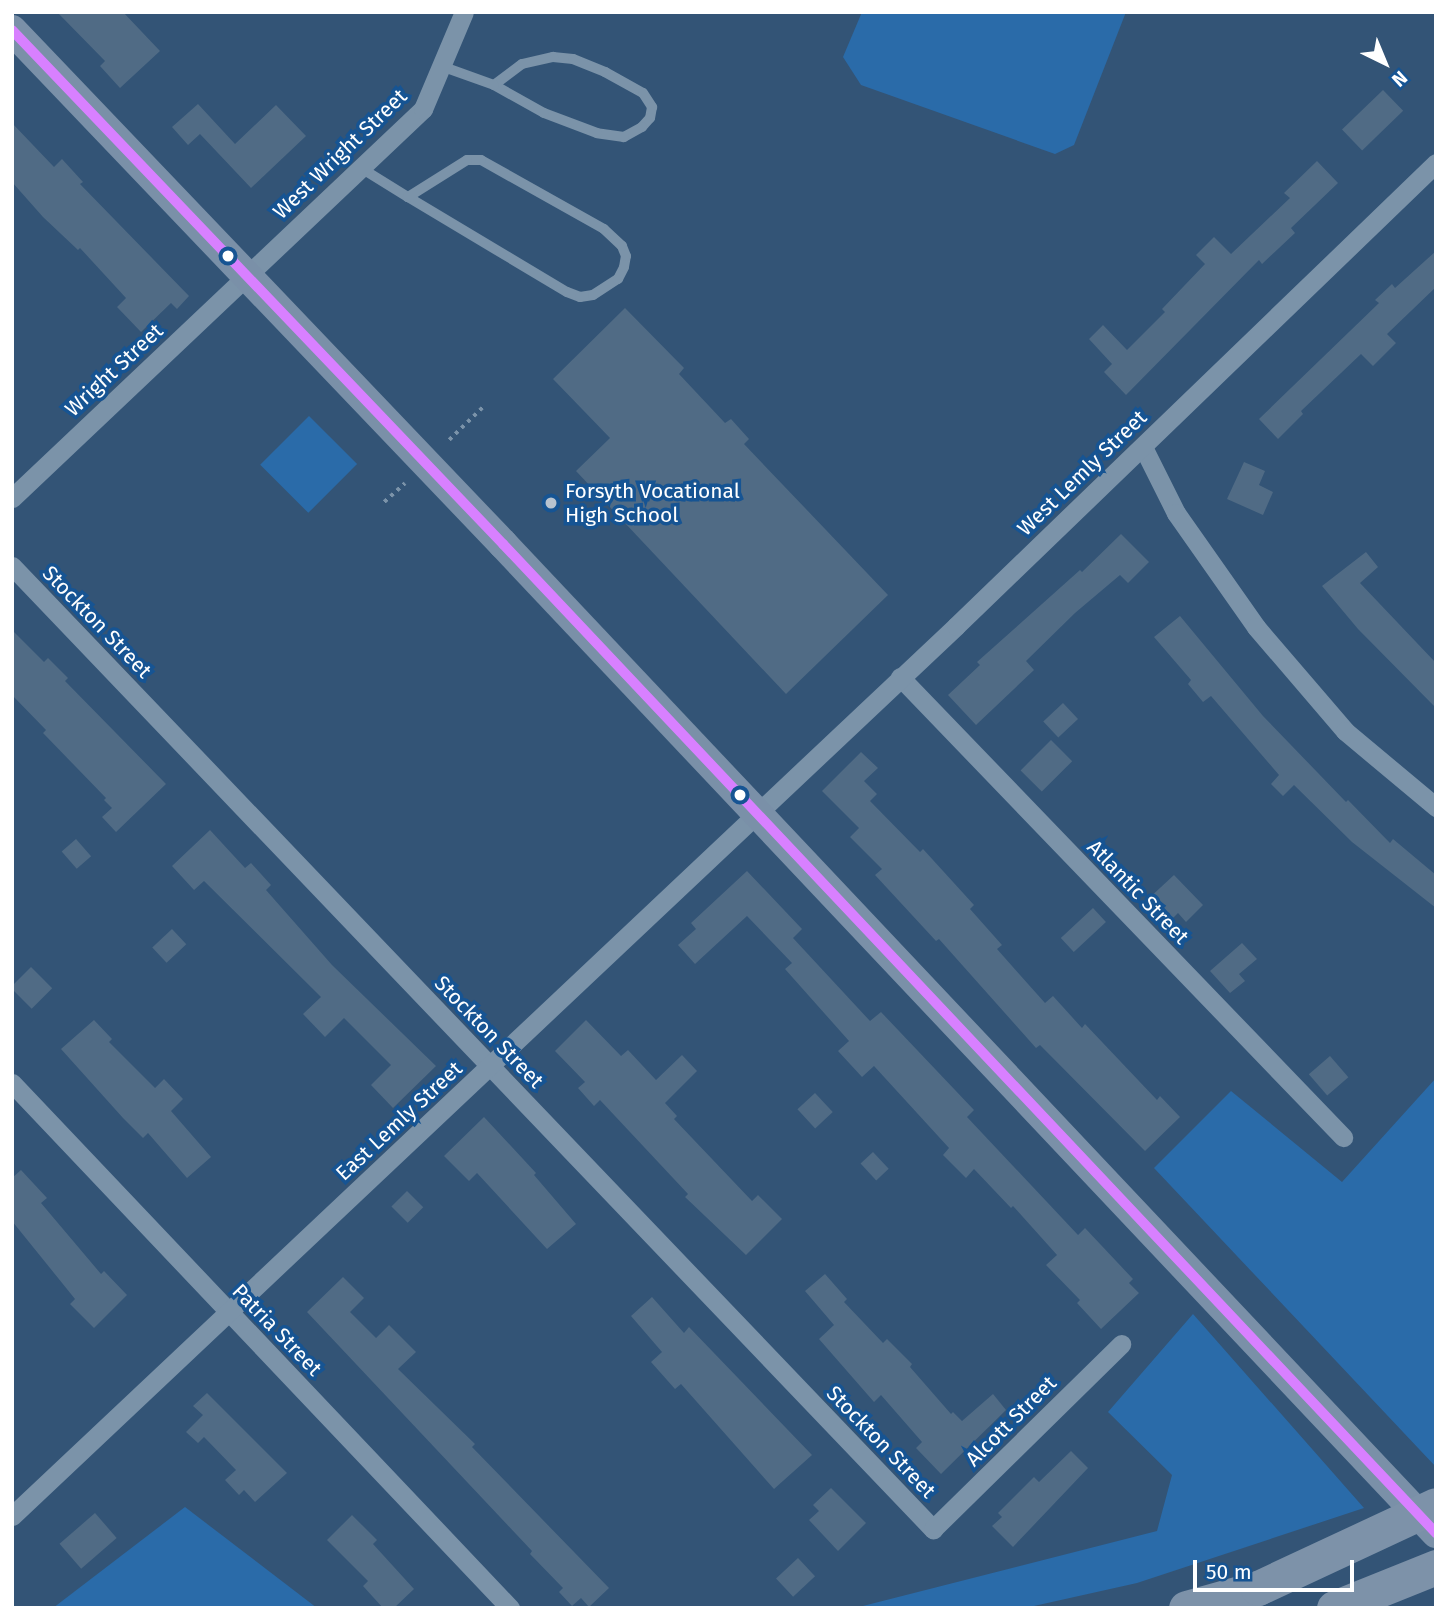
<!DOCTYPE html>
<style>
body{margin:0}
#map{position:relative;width:1448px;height:1620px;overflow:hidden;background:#335476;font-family:"Fira Sans",sans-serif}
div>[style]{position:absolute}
.green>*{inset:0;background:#2a6ba9;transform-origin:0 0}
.building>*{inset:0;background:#506b85;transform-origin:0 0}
.path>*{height:3.5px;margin-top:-1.75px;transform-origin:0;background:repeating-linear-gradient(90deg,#7b93a9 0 3.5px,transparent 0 8.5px)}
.lane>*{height:10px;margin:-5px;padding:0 5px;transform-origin:5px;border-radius:5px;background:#7b93a9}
.street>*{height:19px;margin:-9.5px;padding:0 9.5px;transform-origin:9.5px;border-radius:9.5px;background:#7b93a9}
.primary>*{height:30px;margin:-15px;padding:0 15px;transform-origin:15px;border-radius:15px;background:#7a90a8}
.highway>*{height:35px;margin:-17.5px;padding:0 17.5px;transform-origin:17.5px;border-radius:17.5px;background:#7d92a9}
.bus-1>*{height:10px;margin:-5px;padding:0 5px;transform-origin:5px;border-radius:5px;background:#d880ff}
.dots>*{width:19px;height:19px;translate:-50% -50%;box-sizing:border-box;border:4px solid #165493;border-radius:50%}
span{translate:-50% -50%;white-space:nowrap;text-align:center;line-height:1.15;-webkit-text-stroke:7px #165493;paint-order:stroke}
.street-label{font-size:21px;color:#fff}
.poi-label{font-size:21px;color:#fff}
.left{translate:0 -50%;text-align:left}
.frame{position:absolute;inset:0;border:14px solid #fff;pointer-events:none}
.north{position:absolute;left:1350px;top:28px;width:70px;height:70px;-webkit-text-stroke:5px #165493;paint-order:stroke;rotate:137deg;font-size:19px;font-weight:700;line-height:28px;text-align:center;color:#fff}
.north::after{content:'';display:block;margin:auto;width:24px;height:32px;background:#fff;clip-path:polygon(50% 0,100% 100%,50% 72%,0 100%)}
.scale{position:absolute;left:1193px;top:1560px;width:161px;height:32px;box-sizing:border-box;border:4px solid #fff;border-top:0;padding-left:9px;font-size:21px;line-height:24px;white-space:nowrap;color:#fff;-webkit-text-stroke:5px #165493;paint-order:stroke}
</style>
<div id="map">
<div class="green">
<div style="clip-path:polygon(862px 12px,1126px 12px,1074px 145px,1055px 154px,861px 85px,843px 57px)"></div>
<div style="left:309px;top:416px;width:68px;height:69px;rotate:45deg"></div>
<div style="clip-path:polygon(1436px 1078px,1436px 1467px,1154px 1168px,1231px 1091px,1342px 1182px)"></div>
<div style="clip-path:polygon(1193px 1314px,1364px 1508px,1137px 1583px,1025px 1608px,855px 1608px,1157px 1531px,1172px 1475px,1108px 1412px)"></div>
<div style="clip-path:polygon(185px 1507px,317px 1608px,53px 1608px)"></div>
</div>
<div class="building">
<div style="clip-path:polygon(57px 12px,123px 12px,160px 51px,120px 88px,100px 66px,105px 61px)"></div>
<div style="left:1383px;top:90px;width:29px;height:57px;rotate:46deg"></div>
<div style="clip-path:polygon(198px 104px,235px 144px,276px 105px,306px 136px,251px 188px,200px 134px,188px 145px,172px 127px)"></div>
<div style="clip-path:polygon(12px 123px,54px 167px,62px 159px,83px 182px,80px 184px,189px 296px,177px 309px,171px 303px,141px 332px,117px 307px,126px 298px,80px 248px,78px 250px,43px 217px,12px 182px)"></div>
<div style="clip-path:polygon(1317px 161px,1338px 183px,1291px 228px,1295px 233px,1262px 264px,1259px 260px,1126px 395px,1104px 372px,1112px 364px,1089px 339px,1103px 325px,1127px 350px,1165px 312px,1162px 309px,1205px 264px,1196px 255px,1214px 237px,1231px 254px,1290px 198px,1284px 193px)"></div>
<div style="clip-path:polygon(1436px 251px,1436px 287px,1387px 334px,1396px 343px,1373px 366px,1361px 354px,1301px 411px,1303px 414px,1278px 439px,1259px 419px,1379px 303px,1375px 300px,1392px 284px,1395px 288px)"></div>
<div style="clip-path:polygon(625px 308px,684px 368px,679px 374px,725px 423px,731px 419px,749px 439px,744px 444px,888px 595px,786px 694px,576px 471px,610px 438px,553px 379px)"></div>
<div style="clip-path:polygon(1244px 462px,1265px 471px,1259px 485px,1273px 492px,1263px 515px,1227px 499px)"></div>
<div style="clip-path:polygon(1121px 534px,1149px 562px,1128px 583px,1120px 575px,1075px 613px,1026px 661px,1034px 670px,976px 725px,948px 695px,980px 665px,977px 662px,1080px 570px,1082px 572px)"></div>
<div style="clip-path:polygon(1366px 552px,1378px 567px,1360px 583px,1436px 663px,1436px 708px,1358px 629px,1322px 586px)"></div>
<div style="clip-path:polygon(1180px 616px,1263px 716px,1346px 802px,1348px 800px,1390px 843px,1393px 839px,1436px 875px,1436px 908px,1352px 842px,1294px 785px,1283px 796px,1271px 784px,1279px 775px,1211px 696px,1203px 702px,1188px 684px,1191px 680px,1154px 637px)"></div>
<div style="clip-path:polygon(12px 630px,44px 662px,48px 658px,68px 678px,65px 681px,166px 784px,116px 832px,102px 817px,112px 808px,104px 800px,106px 798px,43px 733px,46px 730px,12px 695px)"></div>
<div style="left:1063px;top:703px;width:22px;height:27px;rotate:47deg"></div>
<div style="left:1051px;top:740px;width:30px;height:43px;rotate:45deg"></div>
<div style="clip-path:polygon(861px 752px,878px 768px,864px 781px,877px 794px,870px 801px,920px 852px,923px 849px,974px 905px,970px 909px,1002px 945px,997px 949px,1045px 1003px,1053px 996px,1082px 1028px,1085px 1024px,1157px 1100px,1160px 1096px,1180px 1117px,1145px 1151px,1040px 1045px,1036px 1048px,939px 939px,936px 941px,875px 875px,882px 869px,850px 837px,859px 828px,822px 791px)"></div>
<div style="clip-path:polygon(210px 830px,245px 868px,251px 863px,271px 885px,266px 890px,332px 965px,436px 1066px,393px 1108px,371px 1085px,391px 1065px,344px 1018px,325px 1037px,303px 1014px,321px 997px,204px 881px,194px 890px,172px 866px)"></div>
<div style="left:76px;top:839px;width:23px;height:19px;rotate:49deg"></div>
<div style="clip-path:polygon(747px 871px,802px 929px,793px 938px,870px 1021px,881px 1012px,974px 1110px,967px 1117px,1078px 1235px,1085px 1228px,1133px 1279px,1129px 1283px,1139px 1293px,1101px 1329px,1077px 1303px,1080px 1300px,1046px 1265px,1057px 1255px,1013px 1206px,1011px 1208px,974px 1169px,966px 1178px,943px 1155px,949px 1148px,874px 1066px,862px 1077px,838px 1051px,849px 1041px,785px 969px,792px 963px,747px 916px,695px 964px,678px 945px,696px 929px,691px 923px)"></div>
<div style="clip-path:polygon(1174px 875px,1203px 905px,1186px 922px,1178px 913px,1169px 922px,1147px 900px)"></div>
<div style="left:1093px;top:908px;width:19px;height:44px;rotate:47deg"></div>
<div style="left:172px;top:929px;width:21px;height:27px;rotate:47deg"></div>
<div style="clip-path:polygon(1242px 943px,1257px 959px,1239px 974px,1245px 981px,1230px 993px,1210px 971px)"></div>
<div style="left:31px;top:967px;width:30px;height:29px;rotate:45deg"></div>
<div style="clip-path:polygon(94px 1020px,112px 1039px,109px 1042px,155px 1088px,164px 1079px,183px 1099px,171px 1111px,211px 1157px,187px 1178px,148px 1133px,143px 1138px,123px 1118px,61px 1049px)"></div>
<div style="clip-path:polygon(586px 1020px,621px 1056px,628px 1050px,656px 1080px,682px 1055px,697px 1071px,665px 1103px,677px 1116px,674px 1119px,752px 1201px,758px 1195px,782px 1219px,746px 1255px,685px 1197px,688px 1194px,600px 1100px,594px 1106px,578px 1088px,585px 1082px,555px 1051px)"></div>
<div style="left:1330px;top:1056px;width:28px;height:28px;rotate:49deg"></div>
<div style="left:815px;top:1093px;width:26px;height:24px;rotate:47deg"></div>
<div style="clip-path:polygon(484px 1117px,536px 1173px,534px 1175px,576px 1224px,547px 1249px,477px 1173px,469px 1181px,444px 1156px)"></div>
<div style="left:873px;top:1152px;width:23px;height:17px;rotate:47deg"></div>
<div style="clip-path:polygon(21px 1170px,47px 1198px,41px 1203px,101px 1274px,104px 1271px,127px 1295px,94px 1328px,70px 1304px,75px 1299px,12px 1221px,12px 1178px)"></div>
<div style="left:407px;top:1191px;width:23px;height:22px;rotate:45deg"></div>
<div style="clip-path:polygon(825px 1274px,847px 1299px,844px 1302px,883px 1343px,887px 1339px,912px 1364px,910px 1367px,951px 1414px,953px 1412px,962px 1421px,993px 1394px,1006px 1410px,941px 1474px,916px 1448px,922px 1442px,881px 1395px,874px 1402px,819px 1339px,834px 1325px,805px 1291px)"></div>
<div style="clip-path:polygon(343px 1277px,364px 1298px,350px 1312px,376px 1338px,389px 1325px,416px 1352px,398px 1369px,475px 1444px,472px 1447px,609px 1588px,589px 1607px,581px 1598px,572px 1606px,559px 1592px,563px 1588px,530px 1554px,532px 1551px,307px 1312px)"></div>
<div style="clip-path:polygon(652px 1297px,684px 1333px,689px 1327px,812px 1455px,774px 1489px,681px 1384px,675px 1389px,651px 1362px,662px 1352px,631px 1316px)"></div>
<div style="clip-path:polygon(207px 1393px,287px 1473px,255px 1502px,244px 1490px,239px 1495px,225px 1480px,236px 1470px,204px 1437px,198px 1443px,186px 1432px,203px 1415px,193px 1406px)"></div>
<div style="clip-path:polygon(1071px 1451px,1088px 1468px,1013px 1547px,992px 1526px,1002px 1517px,998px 1513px,1034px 1477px,1039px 1482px)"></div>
<div style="clip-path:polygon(831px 1488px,866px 1523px,838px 1551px,809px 1520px,819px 1511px,813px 1505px)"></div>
<div style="left:95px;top:1513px;width:33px;height:47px;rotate:49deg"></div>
<div style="clip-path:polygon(352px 1515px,377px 1540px,373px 1544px,414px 1589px,394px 1608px,383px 1608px,363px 1586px,368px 1581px,327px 1540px)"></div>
<div style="left:798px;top:1558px;width:25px;height:30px;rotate:47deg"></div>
</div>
<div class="path">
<div style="left:449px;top:440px;width:50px;rotate:-44.2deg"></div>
<div style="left:384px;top:502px;width:28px;rotate:-42deg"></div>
</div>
<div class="lane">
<div style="left:553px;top:57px;width:20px;rotate:6deg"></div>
<div style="left:573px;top:59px;width:35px;rotate:22deg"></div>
<div style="left:605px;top:72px;width:43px;rotate:28.9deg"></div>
<div style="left:643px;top:93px;width:17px;rotate:57deg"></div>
<div style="left:652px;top:107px;width:11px;rotate:100deg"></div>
<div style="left:650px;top:118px;width:12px;rotate:132deg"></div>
<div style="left:642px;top:127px;width:21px;rotate:151deg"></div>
<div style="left:624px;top:137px;width:27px;rotate:-172deg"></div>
<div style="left:597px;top:133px;width:57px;rotate:-159.3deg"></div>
<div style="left:544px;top:113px;width:57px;rotate:-150.8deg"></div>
<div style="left:494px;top:85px;width:35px;rotate:-37deg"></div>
<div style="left:522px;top:64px;width:32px;rotate:-13deg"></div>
<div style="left:441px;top:66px;width:56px;rotate:19.7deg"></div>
<div style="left:361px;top:168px;width:55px;rotate:31.7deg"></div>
<div style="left:408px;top:197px;width:185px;rotate:30.9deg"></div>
<div style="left:567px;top:292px;width:14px;rotate:21deg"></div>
<div style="left:580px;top:297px;width:13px;rotate:-9deg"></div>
<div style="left:593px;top:295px;width:30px;rotate:-33deg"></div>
<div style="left:618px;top:279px;width:13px;rotate:-63deg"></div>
<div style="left:624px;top:267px;width:11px;rotate:-80deg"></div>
<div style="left:626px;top:256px;width:11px;rotate:-112deg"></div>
<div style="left:622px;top:246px;width:25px;rotate:-137deg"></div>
<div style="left:604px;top:229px;width:141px;rotate:-150.7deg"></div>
<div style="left:481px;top:160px;width:14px;rotate:180deg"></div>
<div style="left:467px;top:160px;width:70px;rotate:147.9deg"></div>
</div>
<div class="street">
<div style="left:1143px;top:447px;width:74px;rotate:63.4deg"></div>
<div style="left:1176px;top:513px;width:139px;rotate:54.9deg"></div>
<div style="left:1256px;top:627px;width:137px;rotate:49.4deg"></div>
<div style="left:1345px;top:731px;width:119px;rotate:39.9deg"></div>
<div style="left:12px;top:498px;width:566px;rotate:-43.42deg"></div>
<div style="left:423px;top:109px;width:105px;rotate:-67.1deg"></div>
<div style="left:12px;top:566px;width:1333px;rotate:46.28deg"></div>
<div style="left:933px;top:1529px;width:264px;rotate:-44.5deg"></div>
<div style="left:900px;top:677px;width:639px;rotate:46.08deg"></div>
<div style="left:12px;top:1083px;width:724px;rotate:46.51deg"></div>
<div style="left:12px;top:1516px;width:1297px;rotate:-43.31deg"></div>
<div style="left:956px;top:626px;width:667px;rotate:-43.97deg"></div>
</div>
<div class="primary">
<div style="left:12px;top:30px;width:711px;rotate:46.31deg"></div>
<div style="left:503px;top:544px;width:1360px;rotate:46.67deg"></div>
</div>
<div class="highway">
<div style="left:1186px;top:1608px;width:75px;rotate:-15.5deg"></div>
<div style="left:1258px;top:1588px;width:196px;rotate:-25deg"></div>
<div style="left:1334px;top:1608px;width:110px;rotate:-21.9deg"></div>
</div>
<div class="bus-1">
<div style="left:12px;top:30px;width:711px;rotate:46.31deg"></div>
<div style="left:503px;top:544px;width:1360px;rotate:46.67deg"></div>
</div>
<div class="dots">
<div style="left:228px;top:256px;background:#fff"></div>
<div style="left:551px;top:503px;background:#b8c3cf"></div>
<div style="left:740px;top:795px;background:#fff"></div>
</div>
<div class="street-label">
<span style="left:340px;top:154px;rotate:-44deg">West Wright Street</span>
<span style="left:114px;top:370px;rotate:-43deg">Wright Street</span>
<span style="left:1082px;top:473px;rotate:-44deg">West Lemly Street</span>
<span style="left:97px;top:622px;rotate:46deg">Stockton Street</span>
<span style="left:1138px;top:892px;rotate:46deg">Atlantic Street</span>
<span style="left:489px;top:1032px;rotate:46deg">Stockton Street</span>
<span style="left:399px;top:1121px;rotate:-43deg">East Lemly Street</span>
<span style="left:277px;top:1330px;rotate:46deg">Patria Street</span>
<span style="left:1011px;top:1421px;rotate:-45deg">Alcott Street</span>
<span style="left:881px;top:1442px;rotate:46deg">Stockton Street</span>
</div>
<div class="poi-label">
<span class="left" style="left:565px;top:503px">Forsyth Vocational<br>High School</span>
</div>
<div class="frame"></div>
<div class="north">N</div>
<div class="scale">50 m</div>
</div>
